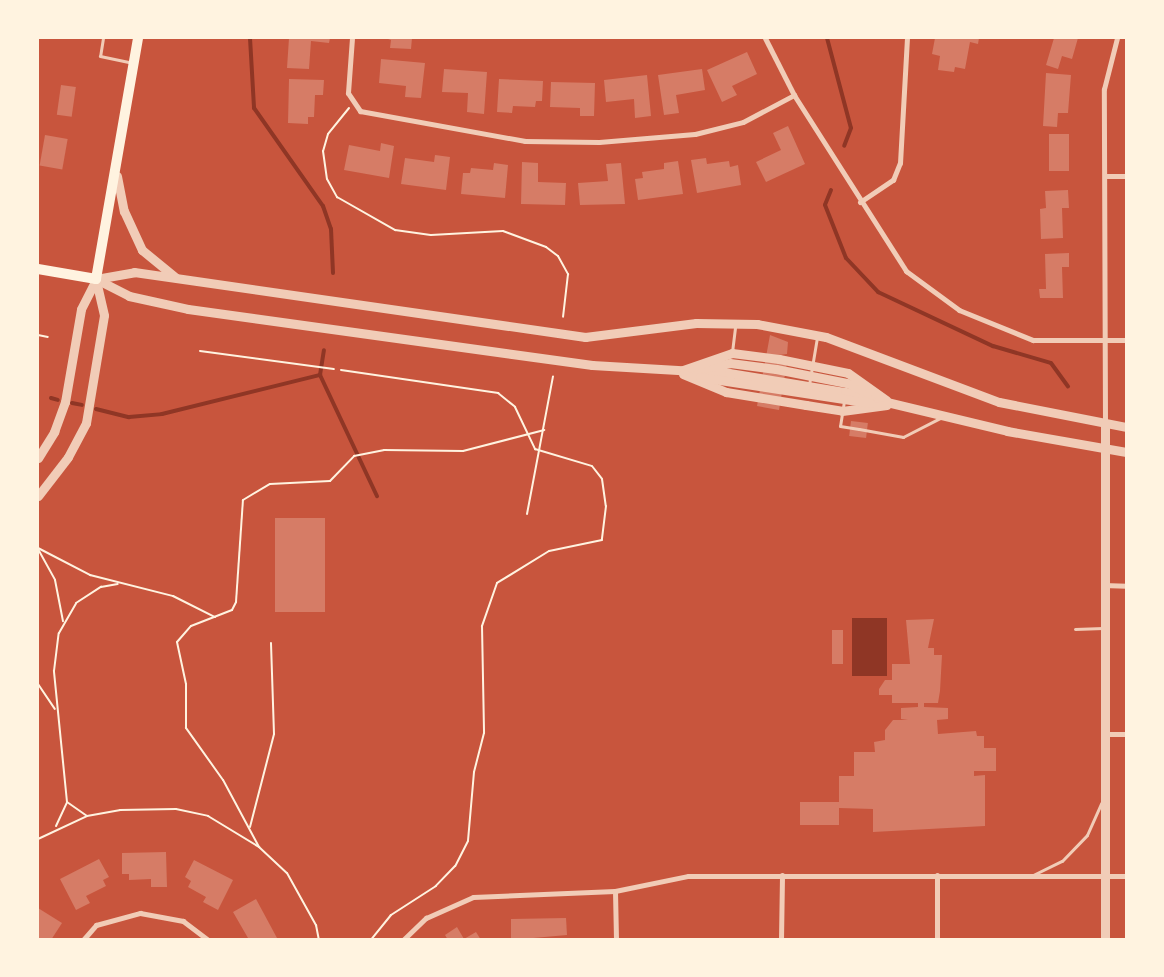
<!DOCTYPE html>
<style>
body{margin:0}
#map{position:relative;width:1164px;height:977px;overflow:hidden;background:#c8553d;font-family:"IBM Plex Serif",serif}
div>[style]{position:absolute}
.water>*{inset:0;background:#8f3625;transform-origin:0 0}
.stream>*{height:4px;margin:-2px;padding:0 2px;transform-origin:2px;border-radius:2px;background:#8f3625}
.building>*{inset:0;background:#d67c66;transform-origin:0 0}
.path>*{height:2px;margin:-1px;padding:0 1px;transform-origin:1px;border-radius:1px;background:#fff3e0}
.service>*{height:3px;margin:-1.5px;padding:0 1.5px;transform-origin:1.5px;border-radius:1.5px;background:#f1ccb7}
.minor>*{height:5px;margin:-2.5px;padding:0 2.5px;transform-origin:2.5px;border-radius:2.5px;background:#f1ccb7}
.tertiary>*{height:9px;margin:-4.5px;padding:0 4.5px;transform-origin:4.5px;border-radius:4.5px;background:#f1ccb7}
.secondary>*{height:10px;margin:-5px;padding:0 5px;transform-origin:5px;border-radius:5px;background:#fff3e0}
span{translate:-50% -50%;white-space:nowrap;text-align:center;line-height:1.15;-webkit-text-stroke:5px #fff3e0;paint-order:stroke}
.frame{position:absolute;inset:0;border:39px solid #fff3e0;pointer-events:none}
</style>
<div id="map">
<div class="water">
<div style="left:852px;top:618px;width:35px;height:58px"></div>
</div>
<div class="stream">
<div style="left:250px;top:38px;width:70px;rotate:86.7deg"></div>
<div style="left:254px;top:108px;width:120px;rotate:54.9deg"></div>
<div style="left:323px;top:206px;width:24px;rotate:71deg"></div>
<div style="left:331px;top:229px;width:44px;rotate:87.4deg"></div>
<div style="left:827px;top:38px;width:93px;rotate:75.1deg"></div>
<div style="left:851px;top:128px;width:19px;rotate:111deg"></div>
<div style="left:831px;top:190px;width:16px;rotate:112deg"></div>
<div style="left:825px;top:205px;width:57px;rotate:68.4deg"></div>
<div style="left:846px;top:258px;width:47px;rotate:46.7deg"></div>
<div style="left:878px;top:292px;width:127px;rotate:25.2deg"></div>
<div style="left:993px;top:346px;width:60px;rotate:16.3deg"></div>
<div style="left:1051px;top:363px;width:29px;rotate:54deg"></div>
<div style="left:320px;top:375px;width:134px;rotate:64.8deg"></div>
<div style="left:51px;top:398px;width:7px;rotate:16deg"></div>
<div style="left:72px;top:403px;width:10px;rotate:11deg"></div>
<div style="left:96px;top:409px;width:34px;rotate:14deg"></div>
<div style="left:129px;top:417px;width:33px;rotate:-5deg"></div>
<div style="left:162px;top:414px;width:163px;rotate:-13.9deg"></div>
<div style="left:320px;top:375px;width:25px;rotate:-81deg"></div>
</div>
<div class="building">
<div style="clip-path:polygon(289px 38px,330px 38px,329px 43px,311px 41px,309px 69px,287px 68px)"></div>
<div style="clip-path:polygon(385px 38px,412px 38px,411px 49px,390px 48px,391px 40px)"></div>
<div style="clip-path:polygon(935px 38px,979px 38px,978px 44px,970px 42px,965px 69px,955px 67px,954px 72px,938px 70px,940px 56px,932px 54px)"></div>
<div style="clip-path:polygon(1054px 38px,1078px 38px,1072px 59px,1062px 56px,1058px 69px,1046px 65px)"></div>
<div style="clip-path:polygon(747px 52px,757px 74px,732px 86px,737px 95px,722px 102px,707px 70px)"></div>
<div style="clip-path:polygon(381px 59px,425px 63px,421px 98px,405px 97px,406px 86px,379px 83px)"></div>
<div style="clip-path:polygon(444px 69px,487px 72px,484px 114px,467px 112px,468px 93px,442px 92px)"></div>
<div style="clip-path:polygon(702px 69px,705px 90px,676px 95px,679px 113px,664px 115px,658px 75px)"></div>
<div style="clip-path:polygon(1046px 73px,1071px 75px,1068px 113px,1058px 113px,1057px 127px,1043px 126px)"></div>
<div style="clip-path:polygon(647px 75px,651px 116px,635px 118px,634px 99px,606px 102px,604px 80px)"></div>
<div style="clip-path:polygon(289px 79px,324px 80px,323px 95px,315px 95px,314px 117px,308px 117px,308px 124px,288px 123px)"></div>
<div style="clip-path:polygon(499px 79px,543px 81px,542px 101px,536px 101px,535px 107px,513px 106px,512px 113px,497px 112px)"></div>
<div style="clip-path:polygon(551px 82px,595px 83px,594px 116px,580px 116px,580px 108px,550px 107px)"></div>
<div style="left:61px;top:85px;width:15px;height:30px;rotate:8deg"></div>
<div style="clip-path:polygon(788px 126px,805px 164px,766px 182px,756px 162px,781px 150px,773px 133px)"></div>
<div style="left:1049px;top:134px;width:20px;height:37px"></div>
<div style="left:45px;top:135px;width:23px;height:31px;rotate:10deg"></div>
<div style="clip-path:polygon(381px 143px,394px 146px,389px 178px,344px 170px,349px 145px,380px 151px)"></div>
<div style="clip-path:polygon(435px 155px,450px 157px,446px 190px,401px 184px,405px 158px,434px 162px)"></div>
<div style="clip-path:polygon(706px 158px,707px 164px,729px 161px,730px 167px,738px 165px,741px 185px,697px 193px,691px 160px)"></div>
<div style="clip-path:polygon(678px 161px,683px 194px,638px 200px,635px 179px,643px 178px,642px 172px,664px 169px,664px 163px)"></div>
<div style="clip-path:polygon(522px 162px,538px 163px,538px 182px,566px 183px,565px 205px,521px 204px)"></div>
<div style="clip-path:polygon(494px 163px,508px 165px,505px 198px,461px 194px,463px 173px,470px 173px,471px 168px,493px 170px)"></div>
<div style="clip-path:polygon(621px 163px,625px 204px,580px 205px,578px 183px,608px 181px,606px 164px)"></div>
<div style="clip-path:polygon(1068px 190px,1069px 208px,1062px 208px,1063px 238px,1041px 239px,1040px 209px,1046px 208px,1045px 191px)"></div>
<div style="clip-path:polygon(1069px 253px,1069px 267px,1062px 267px,1063px 298px,1040px 298px,1039px 289px,1046px 289px,1045px 254px)"></div>
<div style="clip-path:polygon(770px 335px,788px 342px,787px 354px,779px 355px,788px 357px,779px 410px,757px 406px)"></div>
<div style="left:851px;top:421px;width:17px;height:15px;rotate:7deg"></div>
<div style="left:275px;top:518px;width:50px;height:94px"></div>
<div style="clip-path:polygon(934px 619px,928px 648px,934px 648px,934px 655px,942px 655px,940px 691px,938px 703px,924px 703px,924px 707px,948px 708px,948px 719px,937px 720px,938px 734px,976px 731px,977px 736px,984px 736px,984px 748px,996px 748px,996px 771px,974px 771px,974px 776px,985px 775px,985px 826px,873px 832px,873px 809px,839px 808px,839px 825px,800px 825px,800px 802px,839px 802px,839px 776px,854px 776px,854px 752px,875px 752px,874px 742px,885px 740px,885px 730px,893px 720px,908px 720px,901px 719px,901px 708px,918px 707px,918px 703px,892px 703px,892px 695px,879px 695px,879px 689px,885px 680px,892px 680px,892px 664px,910px 664px,906px 620px)"></div>
<div style="left:832px;top:630px;width:11px;height:34px"></div>
<div style="clip-path:polygon(166px 852px,167px 887px,151px 887px,151px 879px,129px 880px,129px 874px,122px 874px,122px 853px)"></div>
<div style="clip-path:polygon(99px 859px,109px 877px,103px 880px,106px 886px,86px 896px,90px 903px,76px 910px,60px 879px)"></div>
<div style="clip-path:polygon(194px 860px,233px 880px,218px 910px,203px 902px,206px 897px,188px 887px,191px 881px,185px 877px)"></div>
<div style="clip-path:polygon(256px 899px,277px 938px,274px 940px,245px 940px,248px 938px,233px 912px)"></div>
<div style="clip-path:polygon(38px 908px,62px 923px,51px 940px,38px 940px)"></div>
<div style="clip-path:polygon(566px 918px,567px 935px,511px 940px,511px 919px)"></div>
<div style="clip-path:polygon(457px 927px,464px 939px,476px 932px,481px 940px,448px 940px,445px 935px)"></div>
</div>
<div class="path">
<div style="left:349px;top:108px;width:33px;rotate:129deg"></div>
<div style="left:328px;top:134px;width:18px;rotate:106deg"></div>
<div style="left:323px;top:151px;width:28px;rotate:82deg"></div>
<div style="left:327px;top:179px;width:21px;rotate:61deg"></div>
<div style="left:337px;top:197px;width:67px;rotate:29.6deg"></div>
<div style="left:395px;top:230px;width:36px;rotate:8deg"></div>
<div style="left:431px;top:235px;width:72px;rotate:-3.2deg"></div>
<div style="left:503px;top:231px;width:46px;rotate:20.4deg"></div>
<div style="left:546px;top:247px;width:15px;rotate:37deg"></div>
<div style="left:558px;top:256px;width:21px;rotate:61deg"></div>
<div style="left:568px;top:274px;width:43px;rotate:96.6deg"></div>
<div style="left:38px;top:335px;width:10px;rotate:11deg"></div>
<div style="left:200px;top:351px;width:135px;rotate:7.7deg"></div>
<div style="left:341px;top:370px;width:159px;rotate:8.3deg"></div>
<div style="left:498px;top:393px;width:22px;rotate:39deg"></div>
<div style="left:515px;top:407px;width:47px;rotate:64.5deg"></div>
<div style="left:535px;top:449px;width:59px;rotate:16.6deg"></div>
<div style="left:592px;top:466px;width:16px;rotate:52deg"></div>
<div style="left:602px;top:479px;width:27px;rotate:82deg"></div>
<div style="left:606px;top:506px;width:34px;rotate:97deg"></div>
<div style="left:602px;top:540px;width:54px;rotate:168.3deg"></div>
<div style="left:549px;top:551px;width:61px;rotate:148.4deg"></div>
<div style="left:497px;top:583px;width:46px;rotate:109.2deg"></div>
<div style="left:482px;top:626px;width:107px;rotate:88.9deg"></div>
<div style="left:484px;top:733px;width:40px;rotate:104.4deg"></div>
<div style="left:474px;top:772px;width:69px;rotate:95deg"></div>
<div style="left:468px;top:841px;width:28px;rotate:117deg"></div>
<div style="left:455px;top:866px;width:28px;rotate:134deg"></div>
<div style="left:436px;top:886px;width:54px;rotate:147.2deg"></div>
<div style="left:391px;top:915px;width:32px;rotate:129deg"></div>
<div style="left:527px;top:514px;width:140px;rotate:-79.3deg"></div>
<div style="left:38px;top:548px;width:59px;rotate:27.4deg"></div>
<div style="left:90px;top:575px;width:86px;rotate:14.2deg"></div>
<div style="left:173px;top:596px;width:47px;rotate:26.6deg"></div>
<div style="left:38px;top:549px;width:35px;rotate:61deg"></div>
<div style="left:55px;top:580px;width:42px;rotate:79deg"></div>
<div style="left:38px;top:684px;width:30px;rotate:56deg"></div>
<div style="left:67px;top:802px;width:132px;rotate:-95.7deg"></div>
<div style="left:54px;top:671px;width:38px;rotate:-83deg"></div>
<div style="left:59px;top:633px;width:34px;rotate:-60deg"></div>
<div style="left:76px;top:603px;width:30px;rotate:-33deg"></div>
<div style="left:101px;top:587px;width:17px;rotate:-10deg"></div>
<div style="left:56px;top:826px;width:26px;rotate:-65deg"></div>
<div style="left:67px;top:802px;width:24px;rotate:35deg"></div>
<div style="left:250px;top:827px;width:96px;rotate:-75.5deg"></div>
<div style="left:274px;top:734px;width:91px;rotate:-91.9deg"></div>
<div style="left:38px;top:839px;width:54px;rotate:-25.1deg"></div>
<div style="left:87px;top:816px;width:34px;rotate:-10deg"></div>
<div style="left:120px;top:810px;width:56px;rotate:-1deg"></div>
<div style="left:176px;top:809px;width:33px;rotate:12deg"></div>
<div style="left:208px;top:816px;width:60px;rotate:31.3deg"></div>
<div style="left:259px;top:847px;width:38px;rotate:43deg"></div>
<div style="left:287px;top:873px;width:60px;rotate:60.9deg"></div>
<div style="left:316px;top:925px;width:15px;rotate:79deg"></div>
<div style="left:259px;top:847px;width:76px;rotate:-118.2deg"></div>
<div style="left:223px;top:780px;width:64px;rotate:-125.4deg"></div>
<div style="left:186px;top:728px;width:44px;rotate:-90deg"></div>
<div style="left:186px;top:684px;width:43px;rotate:-102.1deg"></div>
<div style="left:177px;top:642px;width:21px;rotate:-49deg"></div>
<div style="left:191px;top:626px;width:44px;rotate:-21.3deg"></div>
<div style="left:232px;top:610px;width:9px;rotate:-63deg"></div>
<div style="left:236px;top:602px;width:102px;rotate:-86.1deg"></div>
<div style="left:243px;top:500px;width:31px;rotate:-31deg"></div>
<div style="left:270px;top:484px;width:60px;rotate:-2.9deg"></div>
<div style="left:330px;top:481px;width:35px;rotate:-46deg"></div>
<div style="left:354px;top:456px;width:31px;rotate:-11deg"></div>
<div style="left:384px;top:450px;width:79px;rotate:0.7deg"></div>
<div style="left:463px;top:451px;width:84px;rotate:-14.5deg"></div>
</div>
<div class="service">
<div style="left:103px;top:38px;width:18px;rotate:99deg"></div>
<div style="left:100px;top:56px;width:34px;rotate:12deg"></div>
<div style="left:732px;top:352px;width:26px;rotate:-83deg"></div>
<div style="left:809px;top:385px;width:49px;rotate:-80.5deg"></div>
<div style="left:844px;top:401px;width:25px;rotate:99deg"></div>
<div style="left:840px;top:426px;width:19px;rotate:9deg"></div>
<div style="left:859px;top:429px;width:45px;rotate:10.3deg"></div>
<div style="left:903px;top:437px;width:42px;rotate:-27.2deg"></div>
<div style="left:1075px;top:629px;width:28px;rotate:-2deg"></div>
<div style="left:1033px;top:875px;width:32px;rotate:-26deg"></div>
<div style="left:1062px;top:861px;width:36px;rotate:-46deg"></div>
<div style="left:1087px;top:835px;width:35px;rotate:-66deg"></div>
</div>
<div class="minor">
<div style="left:352px;top:38px;width:55px;rotate:94.2deg"></div>
<div style="left:348px;top:93px;width:22px;rotate:56deg"></div>
<div style="left:360px;top:111px;width:168px;rotate:10.3deg"></div>
<div style="left:525px;top:141px;width:74px;rotate:0.8deg"></div>
<div style="left:599px;top:142px;width:96px;rotate:-4.8deg"></div>
<div style="left:695px;top:134px;width:49px;rotate:-14deg"></div>
<div style="left:743px;top:122px;width:58px;rotate:-27.9deg"></div>
<div style="left:765px;top:38px;width:64px;rotate:63deg"></div>
<div style="left:794px;top:95px;width:209px;rotate:57.5deg"></div>
<div style="left:906px;top:271px;width:66px;rotate:36.3deg"></div>
<div style="left:959px;top:310px;width:80px;rotate:22.1deg"></div>
<div style="left:1033px;top:340px;width:93px"></div>
<div style="left:1105px;top:176px;width:21px"></div>
<div style="left:860px;top:202px;width:40px;rotate:-34deg"></div>
<div style="left:893px;top:180px;width:18px;rotate:-68deg"></div>
<div style="left:900px;top:163px;width:125px;rotate:-86.8deg"></div>
<div style="left:1105px;top:424px;width:335px;rotate:-90.2deg"></div>
<div style="left:1104px;top:89px;width:53px;rotate:-75.7deg"></div>
<div style="left:1103px;top:585px;width:23px;rotate:2deg"></div>
<div style="left:1105px;top:734px;width:21px"></div>
<div style="left:615px;top:891px;width:49px;rotate:88.8deg"></div>
<div style="left:83px;top:940px;width:20px;rotate:-49deg"></div>
<div style="left:96px;top:925px;width:46px;rotate:-15.3deg"></div>
<div style="left:140px;top:913px;width:44px;rotate:10.5deg"></div>
<div style="left:183px;top:921px;width:31px;rotate:37deg"></div>
<div style="left:403px;top:940px;width:32px;rotate:-44deg"></div>
<div style="left:426px;top:918px;width:51px;rotate:-24.1deg"></div>
<div style="left:473px;top:897px;width:142px;rotate:-2.4deg"></div>
<div style="left:615px;top:891px;width:75px;rotate:-11.6deg"></div>
<div style="left:688px;top:876px;width:438px"></div>
<div style="left:781px;top:940px;width:65px;rotate:-89.1deg"></div>
<div style="left:937px;top:940px;width:65px;rotate:-90deg"></div>
</div>
<div class="tertiary">
<div style="left:117px;top:176px;width:36px;rotate:79deg"></div>
<div style="left:124px;top:211px;width:43px;rotate:65.2deg"></div>
<div style="left:142px;top:250px;width:43px;rotate:39.3deg"></div>
<div style="left:96px;top:279px;width:39px;rotate:-10deg"></div>
<div style="left:134px;top:272px;width:456px;rotate:8.2deg"></div>
<div style="left:585px;top:337px;width:112px;rotate:-7.2deg"></div>
<div style="left:696px;top:323px;width:61px;rotate:0.9deg"></div>
<div style="left:757px;top:324px;width:70px;rotate:10.7deg"></div>
<div style="left:826px;top:337px;width:185px;rotate:20.6deg"></div>
<div style="left:999px;top:402px;width:129px;rotate:11.1deg"></div>
<div style="left:96px;top:279px;width:37px;rotate:27deg"></div>
<div style="left:129px;top:296px;width:60px;rotate:12.4deg"></div>
<div style="left:188px;top:309px;width:408px;rotate:7.9deg"></div>
<div style="left:592px;top:365px;width:137px;rotate:3.3deg"></div>
<div style="left:729px;top:373px;width:118px;rotate:9.3deg"></div>
<div style="left:845px;top:392px;width:167px;rotate:13.5deg"></div>
<div style="left:1007px;top:431px;width:121px;rotate:10deg"></div>
<div style="left:703px;top:368px;width:27px;rotate:-10deg"></div>
<div style="left:730px;top:363px;width:46px;rotate:7.4deg"></div>
<div style="left:776px;top:369px;width:72px;rotate:11.2deg"></div>
<div style="left:847px;top:383px;width:23px;rotate:25deg"></div>
<div style="left:683px;top:370px;width:52px;rotate:-19.1deg"></div>
<div style="left:732px;top:353px;width:47px;rotate:7.3deg"></div>
<div style="left:779px;top:359px;width:70px;rotate:11.5deg"></div>
<div style="left:848px;top:373px;width:47px;rotate:35.4deg"></div>
<div style="left:683px;top:374px;width:47px;rotate:22.7deg"></div>
<div style="left:726px;top:392px;width:81px;rotate:9.2deg"></div>
<div style="left:806px;top:405px;width:36px;rotate:9deg"></div>
<div style="left:842px;top:411px;width:45px;rotate:-7.6deg"></div>
<div style="left:700px;top:377px;width:172px;rotate:8.7deg"></div>
<div style="left:38px;top:458px;width:31px;rotate:-58deg"></div>
<div style="left:54px;top:432px;width:32px;rotate:-70deg"></div>
<div style="left:65px;top:402px;width:94px;rotate:-80.2deg"></div>
<div style="left:81px;top:309px;width:34px;rotate:-63deg"></div>
<div style="left:38px;top:496px;width:49px;rotate:-52.4deg"></div>
<div style="left:68px;top:457px;width:38px;rotate:-62deg"></div>
<div style="left:86px;top:423px;width:109px;rotate:-80.5deg"></div>
<div style="left:104px;top:315px;width:37px;rotate:-103deg"></div>
<div style="left:1105px;top:940px;width:516px;rotate:-90deg"></div>
</div>
<div class="secondary">
<div style="left:38px;top:269px;width:59px;rotate:9.8deg"></div>
<div style="left:96px;top:279px;width:245px;rotate:-80.1deg"></div>
</div>
<div class="frame"></div>
</div>
